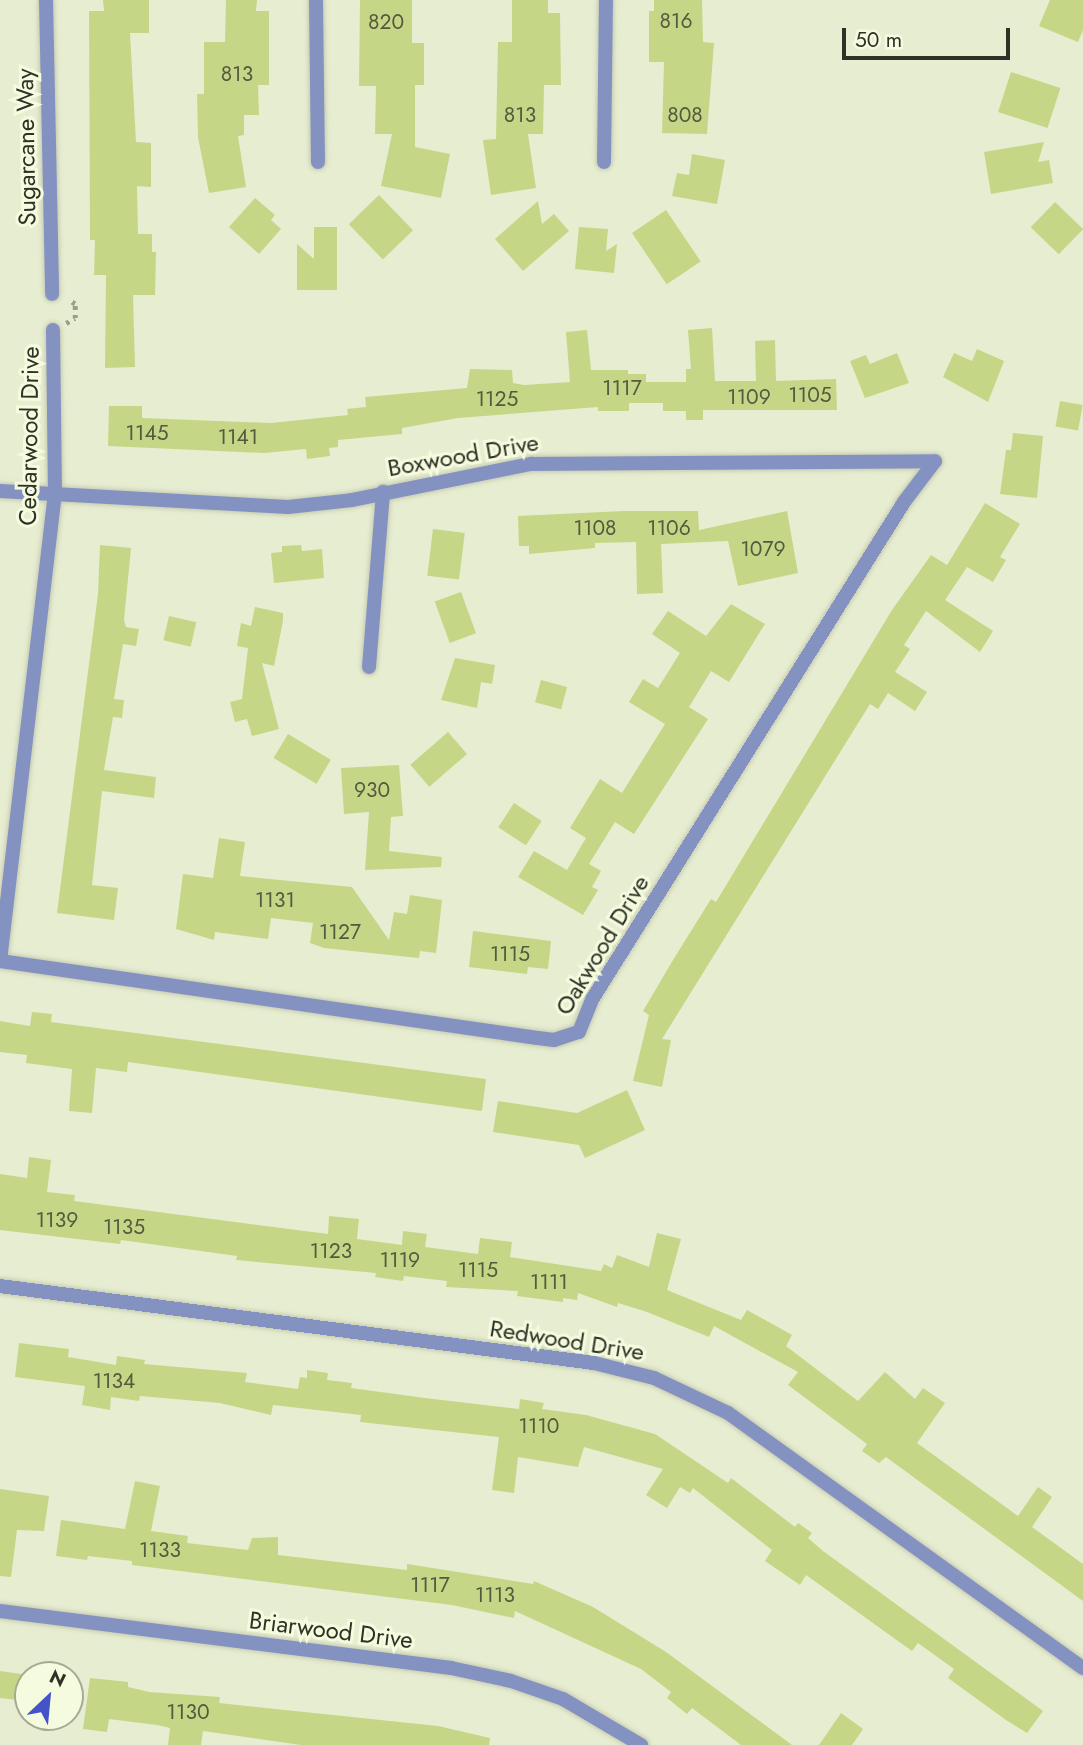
<!DOCTYPE html>
<style>
body{margin:0}
#map{position:relative;width:1083px;height:1745px;overflow:hidden;background:#e7edd1;font-family:Jost,sans-serif}
div>[style]{position:absolute}
.building>*{inset:0;background:#c6d687;transform-origin:0 0}
.path>*{height:4.5px;margin-top:-2.25px;transform-origin:0;background:repeating-linear-gradient(90deg,#9ba08b 0 3.5px,transparent 0 8.5px)}
.roads{filter:drop-shadow(0 0 2px #c6cbb2) drop-shadow(0 0 2px #c6cbb2)}
.street>*{height:14px;margin:-7px;padding:0 7px;transform-origin:7px;border-radius:7px;background:#8492c2}
span{translate:-50% -50%;white-space:nowrap;text-align:center;line-height:1.15;-webkit-text-stroke:6px #f4fbde;paint-order:stroke}
.number-label{font-size:21px;color:#545a3e}
.number-label span{-webkit-text-stroke-width:0}
.street-label{font-size:24px;color:#2e3126}
.north{position:absolute;left:14px;top:1661px;width:70px;height:70px;box-sizing:border-box;background:#f4fbde;border:2px solid #a5aa94;border-radius:50%;rotate:26deg;font-size:19px;font-weight:700;line-height:28px;text-align:center;color:#2e3126}
.north::after{content:'';display:block;margin:auto;width:24px;height:32px;background:#4354c8;clip-path:polygon(50% 0,100% 100%,50% 72%,0 100%)}
.scale{position:absolute;left:842px;top:28px;width:168px;height:32px;box-sizing:border-box;border:4px solid #2e3126;border-top:0;padding-left:9px;font-size:21px;line-height:24px;white-space:nowrap;color:#2e3126;-webkit-text-stroke:5px #f4fbde;paint-order:stroke}
</style>
<div id="map">
<div class="building">
<div style="clip-path:polygon(103px 0,149px 0,149px 33px,130px 33px,136px 142px,151px 143px,151px 187px,137px 186px,138px 234px,152px 234px,152px 252px,156px 252px,155px 295px,133px 295px,135px 367px,105px 368px,106px 275px,94px 275px,95px 240px,90px 240px,89px 11px,104px 11px)"></div>
<div style="clip-path:polygon(226px 0,257px 0,256px 11px,269px 11px,269px 85px,258px 85px,259px 115px,244px 115px,244px 135px,238px 136px,246px 187px,209px 193px,198px 137px,197px 94px,204px 94px,204px 42px,225px 42px)"></div>
<div style="clip-path:polygon(360px 0,412px 0,412px 43px,424px 43px,424px 85px,415px 85px,415px 147px,450px 154px,441px 198px,381px 186px,392px 134px,375px 134px,376px 86px,359px 86px)"></div>
<div style="clip-path:polygon(512px 0,548px 0,548px 13px,560px 13px,561px 85px,544px 85px,543px 134px,528px 134px,536px 188px,491px 195px,483px 140px,496px 139px,498px 42px,512px 42px)"></div>
<div style="clip-path:polygon(654px 0,702px 0,703px 42px,714px 43px,707px 134px,662px 133px,664px 62px,649px 62px,649px 11px,654px 11px)"></div>
<div style="clip-path:polygon(1050px 0,1083px 0,1083px 30px,1078px 42px,1039px 26px)"></div>
<div style="left:1011px;top:72px;width:52px;height:42px;rotate:18deg"></div>
<div style="clip-path:polygon(1044px 142px,1038px 162px,1049px 160px,1053px 183px,991px 194px,984px 152px)"></div>
<div style="clip-path:polygon(692px 154px,725px 160px,717px 204px,672px 196px,677px 173px,689px 175px)"></div>
<div style="left:379px;top:195px;width:49px;height:42px;rotate:46deg"></div>
<div style="clip-path:polygon(255px 198px,275px 215px,271px 220px,281px 229px,259px 254px,229px 227px)"></div>
<div style="clip-path:polygon(538px 201px,542px 224px,554px 214px,569px 231px,523px 271px,495px 239px)"></div>
<div style="left:1055px;top:202px;width:39px;height:35px;rotate:44deg"></div>
<div style="left:666px;top:210px;width:62px;height:41px;rotate:56deg"></div>
<div style="clip-path:polygon(314px 227px,337px 227px,337px 290px,297px 290px,297px 244px,314px 259px)"></div>
<div style="clip-path:polygon(579px 227px,608px 229px,606px 251px,617px 244px,614px 273px,575px 269px)"></div>
<div style="clip-path:polygon(712px 328px,715px 381px,756px 381px,755px 341px,775px 340px,776px 381px,836px 379px,837px 410px,703px 410px,703px 420px,686px 420px,686px 411px,663px 411px,663px 403px,629px 403px,629px 411px,598px 411px,598px 407px,458px 418px,402px 428px,402px 434px,338px 440px,338px 447px,329px 448px,330px 456px,307px 459px,306px 449px,264px 453px,108px 446px,109px 406px,142px 406px,142px 418px,271px 423px,348px 415px,347px 409px,366px 407px,365px 397px,467px 388px,470px 369px,512px 370px,513px 383px,524px 385px,570px 382px,566px 332px,587px 330px,591px 370px,628px 370px,628px 374px,646px 374px,646px 382px,686px 382px,686px 369px,691px 369px,688px 330px)"></div>
<div style="clip-path:polygon(977px 349px,1004px 361px,988px 402px,943px 377px,954px 353px,972px 361px)"></div>
<div style="clip-path:polygon(897px 353px,909px 383px,865px 398px,850px 361px,866px 355px,870px 364px)"></div>
<div style="left:1060px;top:401px;width:23px;height:26px;rotate:10deg"></div>
<div style="clip-path:polygon(1013px 433px,1043px 436px,1037px 498px,1000px 494px,1006px 450px,1011px 450px)"></div>
<div style="clip-path:polygon(985px 503px,1020px 524px,1000px 557px,1006px 560px,993px 582px,967px 567px,945px 600px,993px 631px,980px 652px,926px 611px,904px 645px,910px 649px,895px 672px,927px 692px,915px 711px,888px 693px,878px 709px,870px 704px,662px 1039px,671px 1040px,662px 1087px,633px 1081px,649px 1015px,643px 1011px,673px 960px,711px 899px,716px 902px,892px 610px,931px 555px,947px 565px)"></div>
<div style="clip-path:polygon(624px 511px,698px 511px,699px 530px,787px 511px,798px 573px,738px 586px,728px 541px,661px 544px,663px 593px,637px 594px,636px 542px,595px 543px,595px 548px,529px 554px,529px 546px,519px 546px,518px 516px)"></div>
<div style="left:433px;top:529px;width:32px;height:47px;rotate:7deg"></div>
<div style="clip-path:polygon(100px 545px,131px 548px,124px 620px,126px 627px,139px 629px,136px 646px,123px 644px,114px 699px,124px 700px,122px 718px,113px 717px,104px 770px,156px 777px,154px 798px,102px 791px,92px 885px,118px 888px,114px 920px,57px 913px,98px 594px)"></div>
<div style="clip-path:polygon(301px 545px,302px 551px,322px 549px,324px 578px,274px 583px,271px 553px,282px 552px,282px 546px)"></div>
<div style="left:461px;top:592px;width:44px;height:28px;rotate:70deg"></div>
<div style="clip-path:polygon(731px 604px,765px 624px,729px 682px,711px 671px,689px 707px,708px 719px,634px 834px,615px 822px,589px 864px,601px 871px,592px 887px,598px 890px,583px 915px,518px 877px,534px 851px,567px 870px,586px 838px,570px 828px,600px 779px,622px 793px,665px 724px,629px 702px,643px 679px,658px 688px,680px 653px,652px 634px,668px 611px,706px 636px)"></div>
<div style="clip-path:polygon(255px 607px,283px 613px,283px 621px,274px 666px,262px 663px,279px 729px,252px 736px,247px 719px,235px 722px,230px 702px,242px 699px,248px 648px,237px 646px,241px 623px,251px 626px)"></div>
<div style="left:169px;top:616px;width:28px;height:25px;rotate:13deg"></div>
<div style="clip-path:polygon(455px 658px,495px 665px,492px 684px,481px 682px,477px 708px,441px 700px)"></div>
<div style="left:541px;top:680px;width:27px;height:23px;rotate:15deg"></div>
<div style="left:448px;top:732px;width:29px;height:50px;rotate:49deg"></div>
<div style="left:288px;top:734px;width:50px;height:28px;rotate:31deg"></div>
<div style="clip-path:polygon(399px 765px,403px 816px,391px 817px,389px 851px,442px 857px,441px 867px,365px 870px,369px 812px,344px 814px,341px 768px)"></div>
<div style="left:514px;top:803px;width:33px;height:29px;rotate:33deg"></div>
<div style="clip-path:polygon(219px 838px,245px 842px,240px 876px,352px 887px,389px 940px,394px 912px,407px 914px,410px 895px,442px 900px,436px 953px,420px 951px,419px 958px,324px 948px,310px 943px,313px 923px,271px 918px,268px 939px,215px 932px,214px 940px,176px 929px,183px 874px,213px 878px)"></div>
<div style="clip-path:polygon(473px 931px,551px 941px,548px 969px,528px 967px,527px 974px,469px 967px)"></div>
<div style="clip-path:polygon(32px 1012px,52px 1014px,51px 1022px,486px 1079px,482px 1111px,128px 1062px,127px 1072px,96px 1068px,92px 1113px,69px 1111px,72px 1069px,26px 1063px,27px 1055px,0 1052px,0 1021px,30px 1026px)"></div>
<div style="clip-path:polygon(627px 1090px,645px 1130px,585px 1158px,579px 1145px,493px 1132px,498px 1101px,577px 1113px)"></div>
<div style="clip-path:polygon(29px 1157px,51px 1160px,47px 1192px,75px 1195px,74px 1201px,328px 1234px,329px 1216px,359px 1219px,357px 1239px,402px 1245px,403px 1231px,427px 1234px,425px 1247px,478px 1254px,480px 1238px,512px 1242px,510px 1257px,601px 1271px,604px 1264px,612px 1268px,617px 1255px,649px 1267px,657px 1233px,681px 1239px,667px 1290px,741px 1320px,747px 1310px,792px 1335px,786px 1346px,858px 1401px,885px 1372px,915px 1399px,923px 1388px,945px 1403px,917px 1443px,1018px 1516px,1038px 1487px,1052px 1497px,1032px 1527px,1083px 1564px,1083px 1601px,886px 1457px,879px 1463px,862px 1451px,867px 1444px,788px 1385px,798px 1372px,714px 1326px,709px 1337px,647px 1312px,618px 1303px,617px 1307px,578px 1293px,577px 1300px,563px 1298px,563px 1302px,517px 1296px,518px 1291px,446px 1287px,447px 1281px,404px 1276px,403px 1281px,375px 1277px,376px 1273px,236px 1260px,237px 1256px,121px 1240px,120px 1244px,0 1230px,0 1174px,27px 1178px)"></div>
<div style="clip-path:polygon(19px 1343px,69px 1349px,68px 1357px,116px 1365px,117px 1356px,145px 1360px,144px 1364px,247px 1373px,245px 1382px,298px 1389px,300px 1377px,307px 1378px,307px 1370px,328px 1373px,327px 1380px,352px 1383px,351px 1388px,425px 1398px,519px 1409px,520px 1399px,544px 1403px,542px 1409px,586px 1415px,655px 1434px,728px 1483px,731px 1478px,795px 1527px,798px 1523px,812px 1533px,808px 1538px,823px 1551px,1043px 1711px,1027px 1733px,1006px 1720px,948px 1678px,954px 1669px,918px 1643px,912px 1651px,806px 1575px,800px 1585px,765px 1561px,772px 1550px,693px 1488px,690px 1493px,680px 1487px,667px 1508px,646px 1495px,663px 1469px,584px 1447px,578px 1467px,518px 1457px,514px 1493px,492px 1490px,499px 1437px,360px 1422px,361px 1415px,273px 1405px,271px 1415px,220px 1403px,140px 1396px,139px 1401px,111px 1397px,110px 1410px,82px 1405px,85px 1386px,15px 1377px)"></div>
<div style="clip-path:polygon(135px 1481px,160px 1486px,151px 1531px,188px 1536px,187px 1543px,248px 1550px,252px 1538px,278px 1537px,278px 1555px,407px 1570px,407px 1564px,533px 1584px,534px 1581px,593px 1607px,666px 1652px,792px 1745px,741px 1745px,692px 1708px,687px 1714px,667px 1698px,671px 1692px,641px 1669px,515px 1611px,514px 1618px,452px 1605px,132px 1565px,132px 1561px,88px 1556px,87px 1560px,56px 1556px,61px 1520px,125px 1529px)"></div>
<div style="clip-path:polygon(0 1489px,49px 1496px,44px 1531px,17px 1530px,11px 1577px,0 1576px)"></div>
<div style="clip-path:polygon(0 1671px,28px 1675px,28px 1701px,0 1698px)"></div>
<div style="clip-path:polygon(90px 1678px,128px 1682px,128px 1687px,149px 1692px,220px 1697px,219px 1703px,438px 1726px,490px 1738px,489px 1745px,301px 1745px,203px 1731px,201px 1745px,168px 1745px,170px 1728px,157px 1725px,109px 1719px,107px 1732px,83px 1729px)"></div>
<div style="clip-path:polygon(841px 1713px,863px 1729px,852px 1745px,819px 1745px)"></div>
</div>
<div class="path">
<div style="left:66px;top:323px;width:10px;rotate:-29deg"></div>
<div style="left:75px;top:318px;width:14px;rotate:-90deg"></div>
<div style="left:75px;top:304px;width:8px;rotate:-150deg"></div>
</div>
<div class="roads">
<div class="street">
<div style="left:46px;top:0;width:294px;rotate:88.8deg"></div>
<div style="left:316px;top:0;width:162px;rotate:89.3deg"></div>
<div style="left:604px;top:162px;width:162px;rotate:-89.3deg"></div>
<div style="left:0;top:491px;width:288px;rotate:3.2deg"></div>
<div style="left:288px;top:507px;width:64px;rotate:-6.2deg"></div>
<div style="left:352px;top:500px;width:183px;rotate:-11.4deg"></div>
<div style="left:531px;top:464px;width:404px;rotate:-0.4deg"></div>
<div style="left:369px;top:667px;width:176px;rotate:-85.4deg"></div>
<div style="left:0;top:961px;width:543px;rotate:8.15deg"></div>
<div style="left:538px;top:1038px;width:16px;rotate:7deg"></div>
<div style="left:554px;top:1040px;width:26px;rotate:-18deg"></div>
<div style="left:579px;top:1032px;width:37px;rotate:-68deg"></div>
<div style="left:593px;top:998px;width:585px;rotate:-57.91deg"></div>
<div style="left:904px;top:502px;width:51px;rotate:-52.9deg"></div>
<div style="left:0;top:961px;width:470px;rotate:-83.3deg"></div>
<div style="left:55px;top:494px;width:164px;rotate:-90.7deg"></div>
<div style="left:0;top:1286px;width:599px;rotate:7.39deg"></div>
<div style="left:594px;top:1363px;width:62px;rotate:14deg"></div>
<div style="left:654px;top:1378px;width:82px;rotate:25.3deg"></div>
<div style="left:728px;top:1413px;width:437px;rotate:35.7deg"></div>
<div style="left:0;top:1611px;width:455px;rotate:7.2deg"></div>
<div style="left:451px;top:1668px;width:61px;rotate:12.2deg"></div>
<div style="left:511px;top:1681px;width:55px;rotate:19.1deg"></div>
<div style="left:563px;top:1699px;width:91px;rotate:30.5deg"></div>
</div>
</div>
<div class="number-label">
<span style="left:676px;top:21px">816</span>
<span style="left:386px;top:22px">820</span>
<span style="left:237px;top:74px">813</span>
<span style="left:520px;top:115px">813</span>
<span style="left:685px;top:115px">808</span>
<span style="left:622px;top:388px">1117</span>
<span style="left:810px;top:395px">1105</span>
<span style="left:749px;top:397px">1109</span>
<span style="left:497px;top:399px">1125</span>
<span style="left:147px;top:433px">1145</span>
<span style="left:238px;top:437px">1141</span>
<span style="left:595px;top:528px">1108</span>
<span style="left:669px;top:528px">1106</span>
<span style="left:763px;top:549px">1079</span>
<span style="left:372px;top:790px">930</span>
<span style="left:275px;top:900px">1131</span>
<span style="left:340px;top:932px">1127</span>
<span style="left:510px;top:954px">1115</span>
<span style="left:57px;top:1220px">1139</span>
<span style="left:124px;top:1227px">1135</span>
<span style="left:331px;top:1251px">1123</span>
<span style="left:400px;top:1260px">1119</span>
<span style="left:478px;top:1270px">1115</span>
<span style="left:549px;top:1282px">1111</span>
<span style="left:114px;top:1381px">1134</span>
<span style="left:539px;top:1426px">1110</span>
<span style="left:160px;top:1550px">1133</span>
<span style="left:430px;top:1585px">1117</span>
<span style="left:495px;top:1595px">1113</span>
<span style="left:188px;top:1712px">1130</span>
</div>
<div class="street-label">
<span style="left:26px;top:147px;rotate:-91deg">Sugarcane Way</span>
<span style="left:29px;top:436px;rotate:-89deg">Cedarwood Drive</span>
<span style="left:463px;top:455px;rotate:-10deg">Boxwood Drive</span>
<span style="left:602px;top:945px;rotate:-59deg">Oakwood Drive</span>
<span style="left:567px;top:1340px;rotate:9deg">Redwood Drive</span>
<span style="left:331px;top:1630px;rotate:7deg">Briarwood Drive</span>
</div>
<div class="north">N</div>
<div class="scale">50 m</div>
</div>
